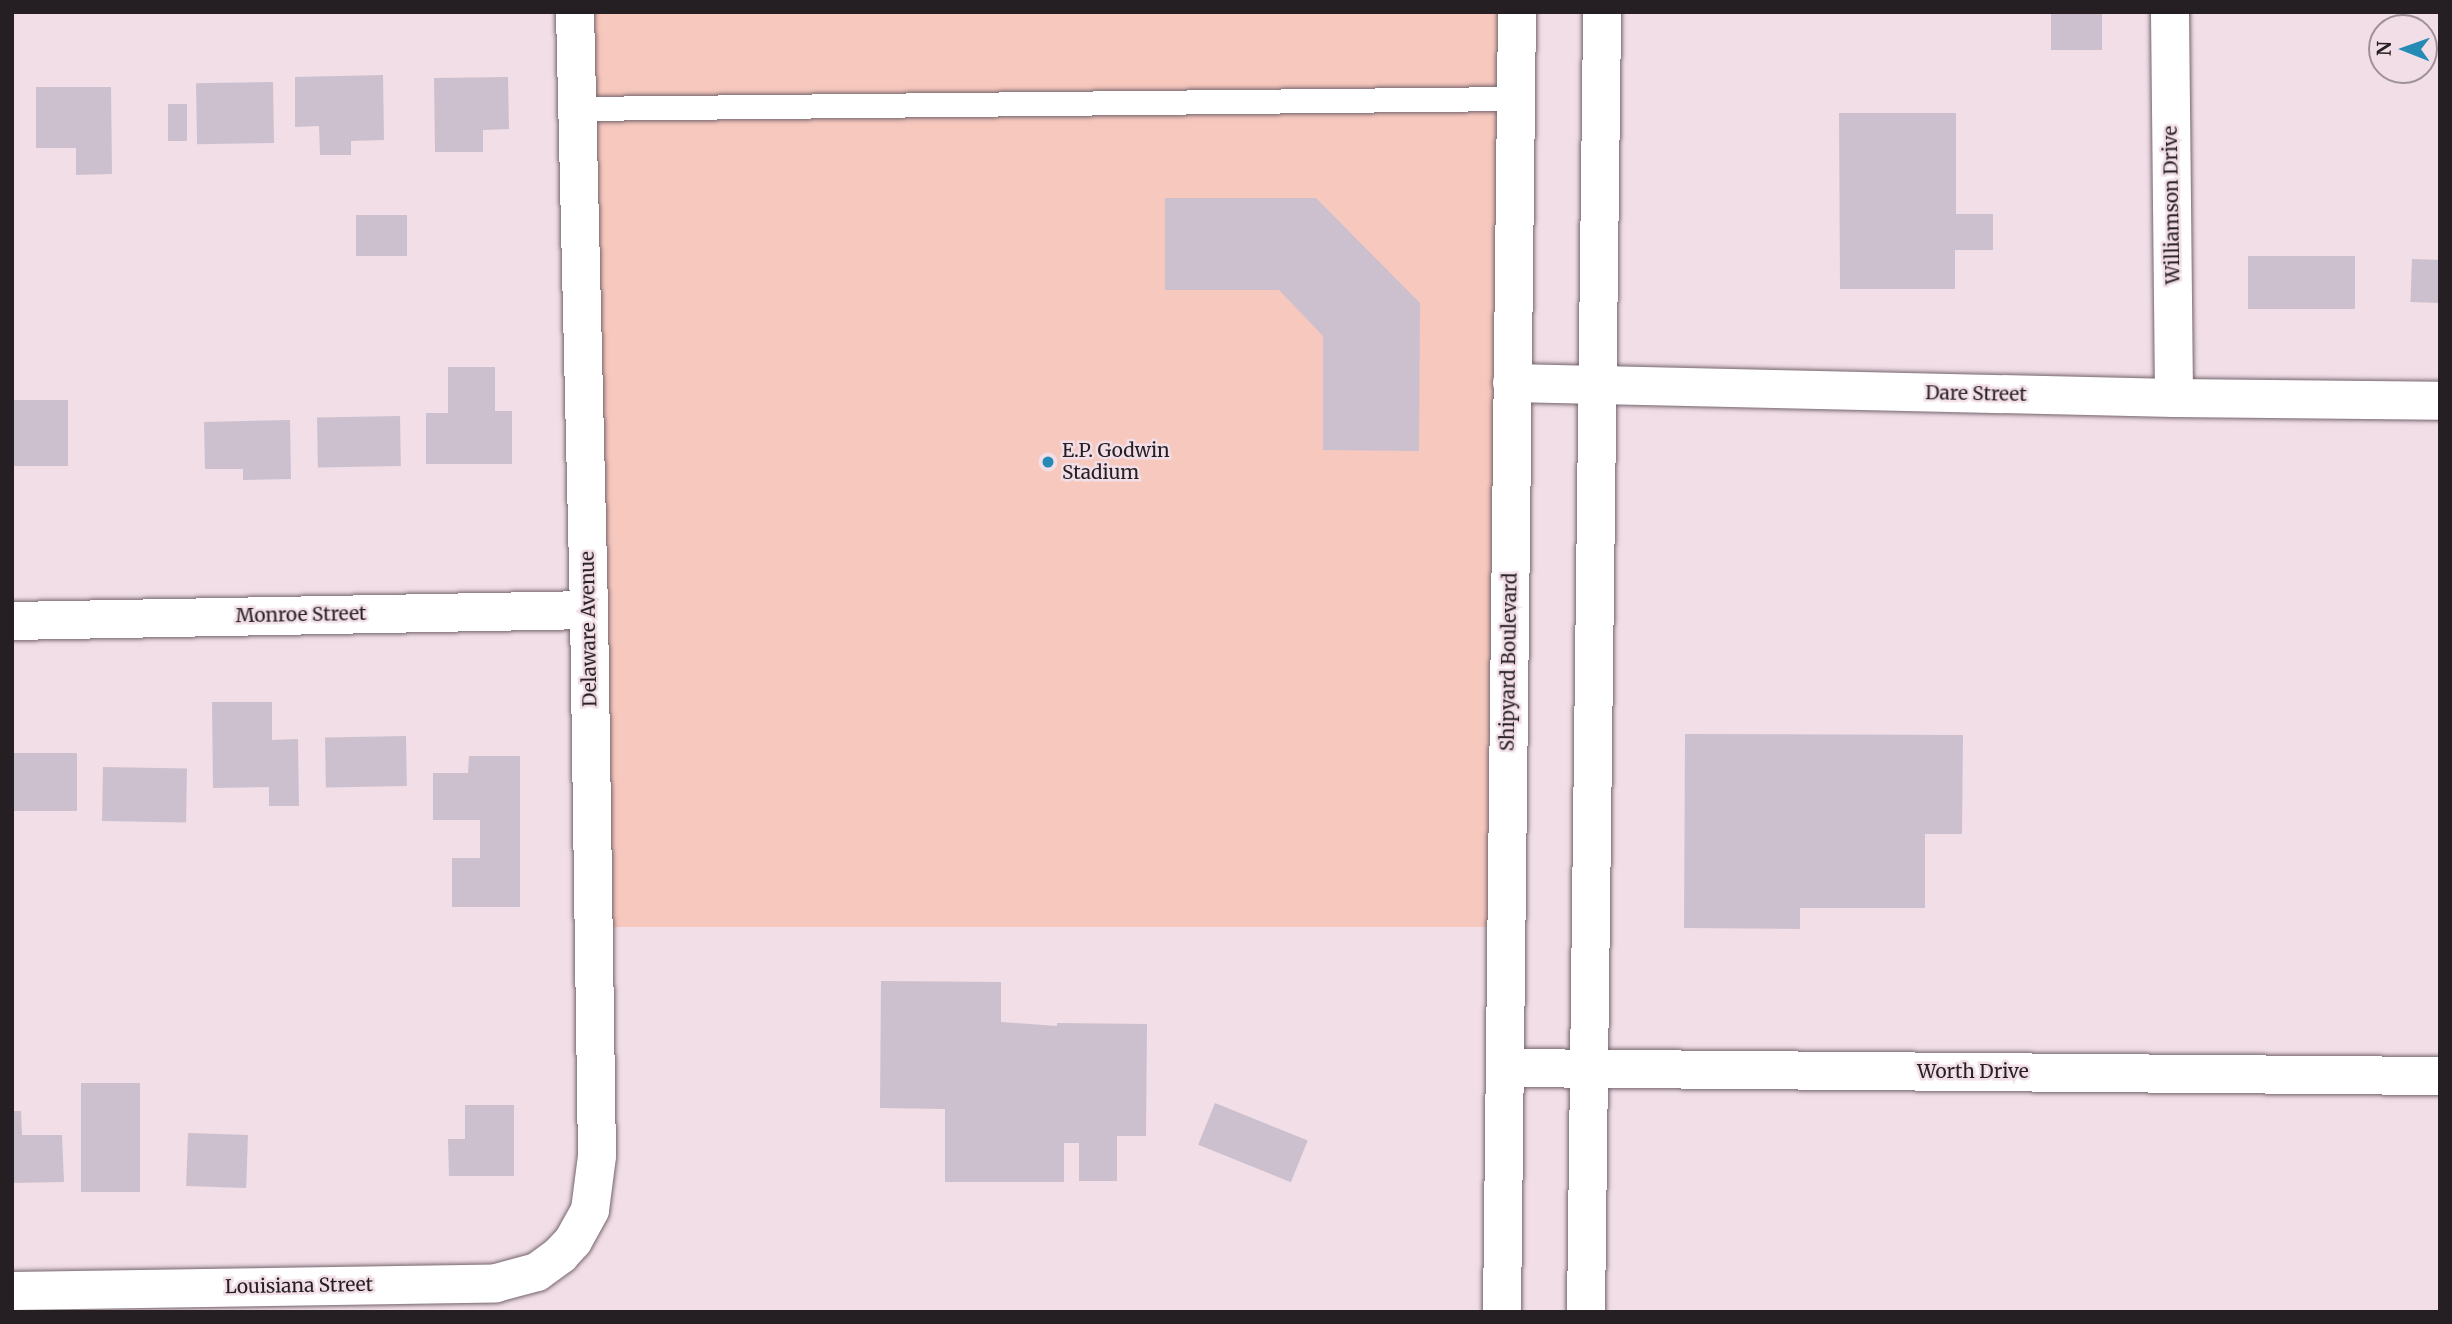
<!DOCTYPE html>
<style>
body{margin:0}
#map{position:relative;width:2452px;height:1324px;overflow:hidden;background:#f1dee7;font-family:Merriweather,serif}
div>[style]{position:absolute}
.green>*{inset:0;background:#f7c8bd;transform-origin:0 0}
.building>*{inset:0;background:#ccc0ce;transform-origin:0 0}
.roads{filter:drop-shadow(0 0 2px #75656d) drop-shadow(0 0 2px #75656d)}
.lane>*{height:24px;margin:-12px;padding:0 12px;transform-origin:12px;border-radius:12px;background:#fff}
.street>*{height:38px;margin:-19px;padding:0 19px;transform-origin:19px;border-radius:19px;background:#fff}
.secondary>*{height:38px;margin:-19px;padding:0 19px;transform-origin:19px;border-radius:19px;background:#fff}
.dots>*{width:19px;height:19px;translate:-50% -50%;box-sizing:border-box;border:4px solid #f1dee7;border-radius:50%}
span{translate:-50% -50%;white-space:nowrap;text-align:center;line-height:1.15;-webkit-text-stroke:5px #f1dee7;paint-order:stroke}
.street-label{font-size:19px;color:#251e22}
.poi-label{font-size:19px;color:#251e22}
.left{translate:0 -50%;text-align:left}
.frame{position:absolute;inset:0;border:14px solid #251e22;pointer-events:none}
.north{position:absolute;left:2368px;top:14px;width:70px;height:70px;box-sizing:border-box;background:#f1dee7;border:2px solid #9f9198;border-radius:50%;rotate:271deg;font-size:19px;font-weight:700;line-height:28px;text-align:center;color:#251e22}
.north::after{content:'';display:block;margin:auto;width:24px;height:32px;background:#268bb4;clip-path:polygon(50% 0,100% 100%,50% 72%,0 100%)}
</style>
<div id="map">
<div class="green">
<div style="left:575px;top:12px;width:942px;height:915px"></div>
</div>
<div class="building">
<div style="left:2051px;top:12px;width:51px;height:38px"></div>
<div style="clip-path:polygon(383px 75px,384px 140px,351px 141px,351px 155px,320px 155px,319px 126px,295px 127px,295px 77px)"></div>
<div style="clip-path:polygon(508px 77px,509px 129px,483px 130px,483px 152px,435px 152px,434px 78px)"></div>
<div style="left:273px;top:82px;width:61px;height:77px;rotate:89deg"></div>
<div style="clip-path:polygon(36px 87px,111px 87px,112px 174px,76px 175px,76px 148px,36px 148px)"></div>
<div style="left:168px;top:104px;width:19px;height:37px"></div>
<div style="clip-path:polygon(1839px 113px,1956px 113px,1956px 214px,1993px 214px,1993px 250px,1955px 250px,1955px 289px,1840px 289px)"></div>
<div style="clip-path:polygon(1165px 198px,1316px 198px,1420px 303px,1419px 451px,1323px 450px,1323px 336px,1279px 290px,1165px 290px)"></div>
<div style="left:407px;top:215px;width:41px;height:51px;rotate:90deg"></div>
<div style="left:2248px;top:256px;width:107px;height:53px"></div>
<div style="left:2412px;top:259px;width:28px;height:43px;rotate:2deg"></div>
<div style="clip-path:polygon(448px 367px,495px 367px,495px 411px,512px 411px,512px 464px,426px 464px,426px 413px,448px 413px)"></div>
<div style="left:12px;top:400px;width:56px;height:66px"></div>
<div style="left:400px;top:416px;width:50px;height:83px;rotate:89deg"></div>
<div style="clip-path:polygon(290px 420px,291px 479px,243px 480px,243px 469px,205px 469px,204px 422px)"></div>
<div style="clip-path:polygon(212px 702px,272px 702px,272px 740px,298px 739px,299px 806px,269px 806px,269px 787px,213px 788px)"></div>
<div style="clip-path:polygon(1685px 734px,1963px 735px,1962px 834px,1925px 834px,1925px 908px,1800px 908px,1800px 929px,1684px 928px)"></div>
<div style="left:406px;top:736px;width:50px;height:81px;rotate:89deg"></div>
<div style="left:12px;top:753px;width:65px;height:58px"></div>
<div style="clip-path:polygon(469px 756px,520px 756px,520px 907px,452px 907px,452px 858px,480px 858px,480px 820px,433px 820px,433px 773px,468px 773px)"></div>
<div style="left:103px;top:767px;width:84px;height:54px;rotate:1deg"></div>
<div style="clip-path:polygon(881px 981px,1001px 982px,1001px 1022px,1057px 1026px,1057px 1023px,1147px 1024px,1146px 1136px,1117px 1136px,1117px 1181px,1079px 1181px,1079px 1143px,1064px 1143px,1064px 1182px,945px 1182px,945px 1109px,880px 1108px)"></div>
<div style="left:140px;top:1083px;width:109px;height:59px;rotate:90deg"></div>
<div style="left:1215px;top:1103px;width:100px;height:45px;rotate:22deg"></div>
<div style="clip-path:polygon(465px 1105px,514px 1105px,514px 1176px,449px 1176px,448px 1139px,465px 1139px)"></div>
<div style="clip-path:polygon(12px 1111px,21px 1111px,22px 1135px,62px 1135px,64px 1182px,12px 1183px)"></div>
<div style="left:188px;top:1133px;width:60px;height:53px;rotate:2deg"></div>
</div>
<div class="roads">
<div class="lane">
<div style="left:577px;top:109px;width:939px;rotate:-0.61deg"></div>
</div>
<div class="street">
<div style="left:2170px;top:12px;width:386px;rotate:89.4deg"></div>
<div style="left:1512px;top:383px;width:662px;rotate:1.3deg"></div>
<div style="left:2174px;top:398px;width:266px;rotate:0.6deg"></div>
<div style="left:12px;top:621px;width:577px;rotate:-1.09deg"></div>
<div style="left:1505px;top:1068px;width:935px;rotate:0.49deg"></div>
<div style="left:12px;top:1291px;width:484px;rotate:-0.9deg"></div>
<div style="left:496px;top:1283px;width:42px;rotate:-15deg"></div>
<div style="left:537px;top:1272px;width:29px;rotate:-36deg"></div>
<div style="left:560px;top:1255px;width:19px;rotate:-47deg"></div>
<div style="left:573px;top:1241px;width:35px;rotate:-61deg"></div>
<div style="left:590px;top:1210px;width:54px;rotate:-82.6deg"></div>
<div style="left:597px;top:1156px;width:546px;rotate:-90.84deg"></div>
<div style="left:589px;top:610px;width:598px;rotate:-91.34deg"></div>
</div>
<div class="secondary">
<div style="left:1502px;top:1312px;width:1300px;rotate:-89.34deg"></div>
<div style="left:1586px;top:1312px;width:1300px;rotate:-89.29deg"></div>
</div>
</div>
<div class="dots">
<div style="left:1048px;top:462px;background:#268bb4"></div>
</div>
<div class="street-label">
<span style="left:2172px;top:205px;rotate:-91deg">Williamson Drive</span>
<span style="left:1976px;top:394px;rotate:1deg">Dare Street</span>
<span style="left:301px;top:615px;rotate:-1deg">Monroe Street</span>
<span style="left:589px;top:629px;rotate:-91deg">Delaware Avenue</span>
<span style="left:1509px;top:662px;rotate:-89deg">Shipyard Boulevard</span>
<span style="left:1973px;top:1072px">Worth Drive</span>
<span style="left:299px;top:1286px;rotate:-1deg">Louisiana Street</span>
</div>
<div class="poi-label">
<span class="left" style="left:1062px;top:462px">E.P. Godwin<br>Stadium</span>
</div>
<div class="frame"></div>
<div class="north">N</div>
</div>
